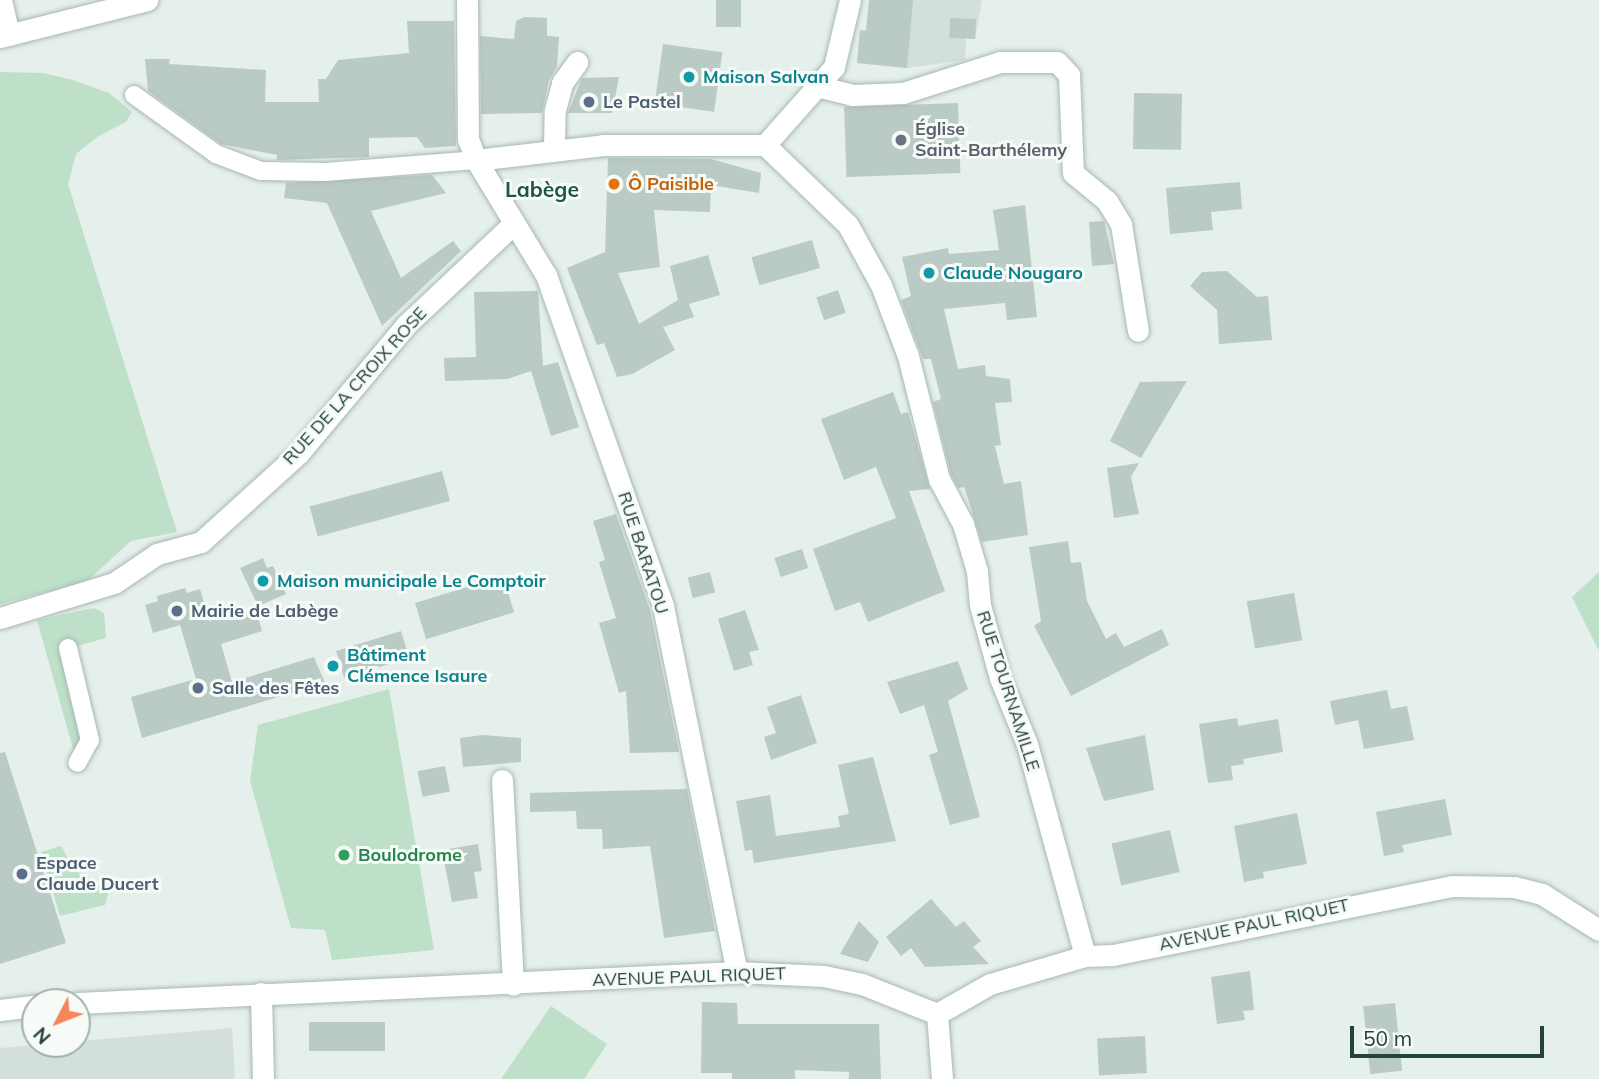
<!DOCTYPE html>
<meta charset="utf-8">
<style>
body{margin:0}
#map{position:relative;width:1599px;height:1079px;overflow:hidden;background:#e5efeb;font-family:Mulish,sans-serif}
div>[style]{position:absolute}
.built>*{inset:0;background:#d3dfda}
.green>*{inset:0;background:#bee0c8}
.building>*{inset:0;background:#bacac4;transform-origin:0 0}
.roads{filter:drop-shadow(0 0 2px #a7b8b2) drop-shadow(0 0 2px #a7b8b2)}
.pedestrian>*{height:18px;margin:-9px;padding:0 9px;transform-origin:9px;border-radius:9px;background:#fff}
.minor>*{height:21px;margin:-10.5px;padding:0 10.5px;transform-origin:10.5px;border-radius:10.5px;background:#fff}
.dots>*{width:19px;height:19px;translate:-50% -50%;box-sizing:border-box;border:4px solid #f6fbf8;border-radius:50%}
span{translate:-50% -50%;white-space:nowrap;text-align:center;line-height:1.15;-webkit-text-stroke:6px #f6fbf8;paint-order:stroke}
.culture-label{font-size:18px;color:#0d838f;font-weight:700}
.left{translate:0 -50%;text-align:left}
.service-label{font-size:18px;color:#4e5e75;font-weight:700}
.worship-label{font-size:18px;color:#5b616d;font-weight:700}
.food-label{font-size:18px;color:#c56008;font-weight:700}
.street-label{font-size:18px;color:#23423a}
.leisure-label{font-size:18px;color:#27864d;font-weight:700}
.quarter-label{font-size:21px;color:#1e5549;font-weight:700}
.north{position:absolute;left:21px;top:988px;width:70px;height:70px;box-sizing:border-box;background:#f6fbf8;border:2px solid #a2b1ac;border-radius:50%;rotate:228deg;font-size:19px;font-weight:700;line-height:28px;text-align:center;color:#23423a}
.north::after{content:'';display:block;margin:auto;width:24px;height:32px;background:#f6855c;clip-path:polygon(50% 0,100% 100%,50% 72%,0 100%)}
.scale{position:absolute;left:1350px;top:1026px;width:194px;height:32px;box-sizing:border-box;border:4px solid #23423a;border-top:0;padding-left:9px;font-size:21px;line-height:24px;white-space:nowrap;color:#23423a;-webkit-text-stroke:5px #f6fbf8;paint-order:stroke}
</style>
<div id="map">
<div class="built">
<div style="clip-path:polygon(869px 0,982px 0,975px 38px,966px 38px,965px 60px,907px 68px,857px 63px,860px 30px,866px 30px)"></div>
<div style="clip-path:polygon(232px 1028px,235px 1079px,0 1079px,0 1048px)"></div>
</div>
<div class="green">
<div style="clip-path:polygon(0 72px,43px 73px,73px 80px,109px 93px,132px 112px,126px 122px,97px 137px,76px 154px,68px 184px,177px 532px,131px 541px,87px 581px,0 604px)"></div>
<div style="clip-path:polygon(1599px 572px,1599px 651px,1572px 597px)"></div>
<div style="clip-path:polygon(94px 608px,104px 613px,106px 638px,69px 648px,90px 740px,77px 763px,37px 620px)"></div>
<div style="clip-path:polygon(389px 689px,434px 950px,332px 960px,325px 930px,291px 928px,250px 781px,258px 725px)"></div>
<div style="clip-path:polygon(61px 846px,75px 871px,110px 888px,105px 905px,60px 916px,41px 852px)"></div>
<div style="clip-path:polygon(551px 1006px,607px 1044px,584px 1079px,501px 1079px)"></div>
</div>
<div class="building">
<div style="left:716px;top:0;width:25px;height:27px"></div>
<div style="clip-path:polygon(869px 0,913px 0,907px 68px,857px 63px,860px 30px,866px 31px)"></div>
<div style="clip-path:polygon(525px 17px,547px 18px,547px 36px,559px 37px,557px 67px,549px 80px,542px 113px,481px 114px,480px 36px,514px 39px,516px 21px)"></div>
<div style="left:950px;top:18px;width:26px;height:20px;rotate:2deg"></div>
<div style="clip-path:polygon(407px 21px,454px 21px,456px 146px,425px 148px,417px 137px,369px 138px,369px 157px,277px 160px,277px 155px,221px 144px,148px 91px,145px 59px,170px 59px,169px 64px,266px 70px,265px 102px,319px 102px,318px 79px,326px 79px,338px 60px,409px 53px)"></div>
<div style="left:663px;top:44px;width:60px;height:60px;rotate:8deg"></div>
<div style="clip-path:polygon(619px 77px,612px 113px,568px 113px,582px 78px)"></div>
<div style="left:1134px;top:93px;width:48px;height:56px;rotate:1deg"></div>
<div style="left:958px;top:103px;width:70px;height:114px;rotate:88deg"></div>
<div style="clip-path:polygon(608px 158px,711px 159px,761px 173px,759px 193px,711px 185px,710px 212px,654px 210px,660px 267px,618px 273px,639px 324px,678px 300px,670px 266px,708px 255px,720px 295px,689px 304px,694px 317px,663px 327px,675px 350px,632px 374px,617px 377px,604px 343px,597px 345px,567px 268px,605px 252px)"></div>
<div style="clip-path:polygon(432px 175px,446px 193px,371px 211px,401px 278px,453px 241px,461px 251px,382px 326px,327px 203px,284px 198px,286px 183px)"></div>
<div style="clip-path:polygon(1240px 182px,1242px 209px,1211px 212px,1213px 230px,1170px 234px,1166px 188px)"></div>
<div style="clip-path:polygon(1025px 205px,1037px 317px,1007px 320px,1005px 303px,944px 309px,958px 369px,985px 365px,986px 376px,1010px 379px,1012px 402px,995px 403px,1001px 445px,995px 446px,1004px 484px,1021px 481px,1028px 535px,982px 542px,964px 487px,958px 488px,951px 474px,933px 402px,941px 399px,931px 359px,923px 359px,901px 300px,911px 296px,902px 257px,948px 248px,949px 254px,999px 250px,993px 210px)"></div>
<div style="clip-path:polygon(1104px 221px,1114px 264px,1092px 266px,1089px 222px)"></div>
<div style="left:812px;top:240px;width:29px;height:63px;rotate:74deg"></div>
<div style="clip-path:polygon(1227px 271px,1257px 297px,1268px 296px,1272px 340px,1219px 344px,1217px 310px,1190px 286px,1202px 272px)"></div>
<div style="left:838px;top:290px;width:24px;height:23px;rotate:71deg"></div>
<div style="clip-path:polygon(538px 291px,543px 366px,558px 362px,579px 427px,551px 436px,531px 371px,507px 379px,445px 381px,444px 358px,476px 357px,474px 292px)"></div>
<div style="clip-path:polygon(1187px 381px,1141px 458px,1110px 441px,1140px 382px)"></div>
<div style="clip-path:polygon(893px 392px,901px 414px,908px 412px,930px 489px,909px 491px,945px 591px,868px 622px,860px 602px,835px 611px,813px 549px,896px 518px,876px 467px,844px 480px,821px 419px)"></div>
<div style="clip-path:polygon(1139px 463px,1131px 477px,1139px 514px,1114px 518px,1107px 468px)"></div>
<div style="left:442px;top:471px;width:31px;height:137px;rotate:75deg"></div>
<div style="clip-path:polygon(616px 514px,650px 610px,679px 752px,630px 753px,626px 691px,619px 693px,599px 623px,616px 618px,599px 562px,605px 560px,593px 521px)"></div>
<div style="clip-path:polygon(1068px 541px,1071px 563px,1081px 562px,1087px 601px,1106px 639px,1116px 633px,1124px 647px,1162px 629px,1169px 645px,1071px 696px,1034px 626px,1041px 621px,1029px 547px)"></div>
<div style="left:802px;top:549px;width:20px;height:29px;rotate:72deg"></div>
<div style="clip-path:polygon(263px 558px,267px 568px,273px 566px,286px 594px,258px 606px,240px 568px)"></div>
<div style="left:710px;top:572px;width:21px;height:23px;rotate:76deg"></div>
<div style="left:503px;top:576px;width:38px;height:92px;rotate:73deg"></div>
<div style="clip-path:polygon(185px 588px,187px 593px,200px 589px,209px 621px,256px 610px,262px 631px,221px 644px,232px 682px,314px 657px,325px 683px,142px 738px,131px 697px,196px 679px,180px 625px,153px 633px,145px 605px,158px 601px,157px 596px)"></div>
<div style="left:1294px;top:593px;width:48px;height:48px;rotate:80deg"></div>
<div style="clip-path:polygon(745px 610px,759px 650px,749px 652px,753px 665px,734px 671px,718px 619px)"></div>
<div style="left:401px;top:631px;width:28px;height:68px;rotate:73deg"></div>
<div style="clip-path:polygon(958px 661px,968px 689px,948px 701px,980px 817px,950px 825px,929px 755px,938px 752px,924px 705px,900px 714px,887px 682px)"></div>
<div style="clip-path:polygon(1387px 690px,1391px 709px,1407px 706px,1414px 740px,1364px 749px,1358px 720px,1335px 725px,1330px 701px)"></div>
<div style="clip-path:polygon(801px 695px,817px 743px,771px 760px,764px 737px,776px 733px,767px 707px)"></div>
<div style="clip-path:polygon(1237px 718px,1238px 726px,1278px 719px,1283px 752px,1243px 759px,1244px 764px,1231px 766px,1233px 780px,1208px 783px,1199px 724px)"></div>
<div style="clip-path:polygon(483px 735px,521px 738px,521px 762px,463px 767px,460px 738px)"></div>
<div style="clip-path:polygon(1145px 735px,1154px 790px,1104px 801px,1086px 748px)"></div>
<div style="clip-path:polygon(5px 752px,66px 943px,0 964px,0 753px)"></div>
<div style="clip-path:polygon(873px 757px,896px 841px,754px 863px,752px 850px,745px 851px,736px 801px,770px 795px,776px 836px,840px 827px,838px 816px,849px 814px,838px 765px)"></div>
<div style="left:445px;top:766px;width:26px;height:28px;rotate:79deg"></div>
<div style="clip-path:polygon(687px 789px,715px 931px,664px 938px,650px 846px,603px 849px,602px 829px,577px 829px,576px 811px,530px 812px,530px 793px)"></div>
<div style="clip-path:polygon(1445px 799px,1452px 835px,1402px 845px,1404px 852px,1384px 856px,1376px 812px)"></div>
<div style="clip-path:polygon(1297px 813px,1307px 864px,1263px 872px,1264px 878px,1244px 882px,1234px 826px)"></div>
<div style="left:1170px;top:830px;width:43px;height:60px;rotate:77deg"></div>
<div style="clip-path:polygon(478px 844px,482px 871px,474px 872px,478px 898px,452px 902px,442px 850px)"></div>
<div style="clip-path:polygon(931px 899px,956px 927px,964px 921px,981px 941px,973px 947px,989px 964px,925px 967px,911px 948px,901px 956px,886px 937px)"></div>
<div style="clip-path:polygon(859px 921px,879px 942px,868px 962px,840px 954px)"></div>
<div style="clip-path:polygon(1250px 971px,1254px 1010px,1243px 1011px,1245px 1020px,1217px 1024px,1211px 977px)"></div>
<div style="clip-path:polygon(702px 1002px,737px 1003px,738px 1024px,879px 1024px,881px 1079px,849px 1079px,849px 1072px,795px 1070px,795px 1079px,732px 1079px,732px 1073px,701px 1073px)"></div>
<div style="left:1395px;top:1003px;width:68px;height:32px;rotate:84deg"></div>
<div style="left:385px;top:1022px;width:29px;height:76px;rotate:90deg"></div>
<div style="left:1145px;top:1036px;width:37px;height:48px;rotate:87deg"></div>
</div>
<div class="roads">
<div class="pedestrian">
<div style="left:134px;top:95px;width:101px;rotate:35.7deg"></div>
<div style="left:216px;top:154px;width:48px;rotate:20.7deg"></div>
<div style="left:261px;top:171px;width:64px;rotate:0.9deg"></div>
<div style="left:325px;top:172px;width:151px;rotate:-4.5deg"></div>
<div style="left:68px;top:648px;width:95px;rotate:76.6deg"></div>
<div style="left:90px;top:740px;width:26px;rotate:119deg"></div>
</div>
<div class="minor">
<div style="left:1px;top:0;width:36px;rotate:77deg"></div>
<div style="left:467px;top:0;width:139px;rotate:89.6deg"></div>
<div style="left:468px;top:139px;width:22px;rotate:69deg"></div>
<div style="left:476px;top:160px;width:135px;rotate:58.7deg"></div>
<div style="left:546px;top:275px;width:351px;rotate:70.5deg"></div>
<div style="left:663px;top:606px;width:373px;rotate:78.6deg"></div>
<div style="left:0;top:37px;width:152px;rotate:-14.1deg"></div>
<div style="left:817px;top:86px;width:36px;rotate:14deg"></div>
<div style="left:852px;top:95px;width:51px;rotate:-2.2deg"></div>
<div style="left:903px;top:93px;width:102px;rotate:-17.7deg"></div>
<div style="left:1000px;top:62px;width:57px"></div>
<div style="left:1057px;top:62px;width:18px;rotate:47deg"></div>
<div style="left:1069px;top:75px;width:98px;rotate:87.7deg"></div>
<div style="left:1073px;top:173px;width:44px;rotate:39.5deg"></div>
<div style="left:1107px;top:201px;width:27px;rotate:59deg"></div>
<div style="left:1121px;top:224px;width:108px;rotate:81deg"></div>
<div style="left:765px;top:145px;width:115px;rotate:43.9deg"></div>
<div style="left:848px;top:225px;width:68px;rotate:61.2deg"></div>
<div style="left:881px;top:285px;width:76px;rotate:69.2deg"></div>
<div style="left:908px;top:356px;width:127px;rotate:75.9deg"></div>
<div style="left:939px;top:479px;width:51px;rotate:61.9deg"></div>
<div style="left:963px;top:524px;width:49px;rotate:73.4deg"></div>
<div style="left:977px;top:571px;width:34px;rotate:85deg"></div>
<div style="left:980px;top:605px;width:76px;rotate:74.7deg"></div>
<div style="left:1000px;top:678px;width:71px;rotate:67.8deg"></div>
<div style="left:1027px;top:744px;width:220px;rotate:74.7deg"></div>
<div style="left:554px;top:149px;width:39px;rotate:-89deg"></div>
<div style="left:555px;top:110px;width:28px;rotate:-75deg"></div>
<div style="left:562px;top:83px;width:26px;rotate:-54deg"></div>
<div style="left:476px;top:160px;width:128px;rotate:-6.7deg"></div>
<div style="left:603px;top:145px;width:162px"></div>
<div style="left:765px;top:145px;width:104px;rotate:-48.5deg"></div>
<div style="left:834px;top:67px;width:69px;rotate:-76.6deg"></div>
<div style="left:0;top:618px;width:119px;rotate:-17.1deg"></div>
<div style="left:114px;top:583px;width:52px;rotate:-34deg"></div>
<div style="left:157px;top:554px;width:46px;rotate:-15.3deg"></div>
<div style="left:201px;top:542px;width:132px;rotate:-42.2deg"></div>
<div style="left:299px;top:453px;width:167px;rotate:-50.1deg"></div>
<div style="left:406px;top:325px;width:147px;rotate:-43.3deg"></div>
<div style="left:502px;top:780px;width:205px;rotate:86.9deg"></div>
<div style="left:261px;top:993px;width:86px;rotate:88.7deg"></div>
<div style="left:77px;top:1003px;width:661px;rotate:-2.69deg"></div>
<div style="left:737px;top:972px;width:87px;rotate:2.6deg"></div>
<div style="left:824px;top:976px;width:39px;rotate:12deg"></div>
<div style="left:862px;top:984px;width:81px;rotate:21.8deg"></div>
<div style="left:0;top:1010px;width:35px;rotate:-7deg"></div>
<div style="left:937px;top:1014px;width:61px;rotate:-29.5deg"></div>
<div style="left:990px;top:984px;width:99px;rotate:-16.4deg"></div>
<div style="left:1085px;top:956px;width:28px;rotate:-2deg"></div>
<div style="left:1113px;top:955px;width:346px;rotate:-11.5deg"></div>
<div style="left:1452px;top:886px;width:62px;rotate:0.9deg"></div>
<div style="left:1514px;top:887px;width:29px;rotate:14deg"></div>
<div style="left:1542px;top:894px;width:67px;rotate:32.3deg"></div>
<div style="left:937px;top:1014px;width:65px;rotate:85.6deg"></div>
</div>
</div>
<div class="dots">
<div style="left:689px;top:77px;background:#0f9aa8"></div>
<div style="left:589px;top:102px;background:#5c6f8a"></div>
<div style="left:901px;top:140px;background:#6b7280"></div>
<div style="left:614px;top:184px;background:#e8710a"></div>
<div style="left:929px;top:273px;background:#0f9aa8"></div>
<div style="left:263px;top:581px;background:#0f9aa8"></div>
<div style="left:177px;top:611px;background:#5c6f8a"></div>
<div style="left:333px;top:666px;background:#0f9aa8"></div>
<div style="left:198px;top:688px;background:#5c6f8a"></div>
<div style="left:344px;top:855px;background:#2e9e5b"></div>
<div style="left:22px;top:874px;background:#5c6f8a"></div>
</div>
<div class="culture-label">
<span class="left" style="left:703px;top:77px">Maison Salvan</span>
<span class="left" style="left:943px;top:273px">Claude Nougaro</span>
<span class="left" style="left:277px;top:581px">Maison municipale Le Comptoir</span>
<span class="left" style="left:347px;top:666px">Bâtiment<br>Clémence Isaure</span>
</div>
<div class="service-label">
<span class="left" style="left:603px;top:102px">Le Pastel</span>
<span class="left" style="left:191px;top:611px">Mairie de Labège</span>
<span class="left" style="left:212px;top:688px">Salle des Fêtes</span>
<span class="left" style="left:36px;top:874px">Espace<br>Claude Ducert</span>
</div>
<div class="worship-label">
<span class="left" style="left:915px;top:140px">Église<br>Saint-Barthélemy</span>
</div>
<div class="food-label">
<span class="left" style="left:628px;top:184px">Ô Paisible</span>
</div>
<div class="street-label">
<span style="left:355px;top:386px;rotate:-48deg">RUE DE LA CROIX ROSE</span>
<span style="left:643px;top:553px;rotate:72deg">RUE BARATOU</span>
<span style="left:1008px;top:691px;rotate:72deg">RUE TOURNAMILLE</span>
<span style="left:1254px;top:925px;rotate:-12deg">AVENUE PAUL RIQUET</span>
<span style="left:689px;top:977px;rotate:-2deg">AVENUE PAUL RIQUET</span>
</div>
<div class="leisure-label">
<span class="left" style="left:358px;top:855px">Boulodrome</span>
</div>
<div class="quarter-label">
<span style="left:542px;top:189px">Labège</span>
</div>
<div class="north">N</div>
<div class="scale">50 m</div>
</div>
